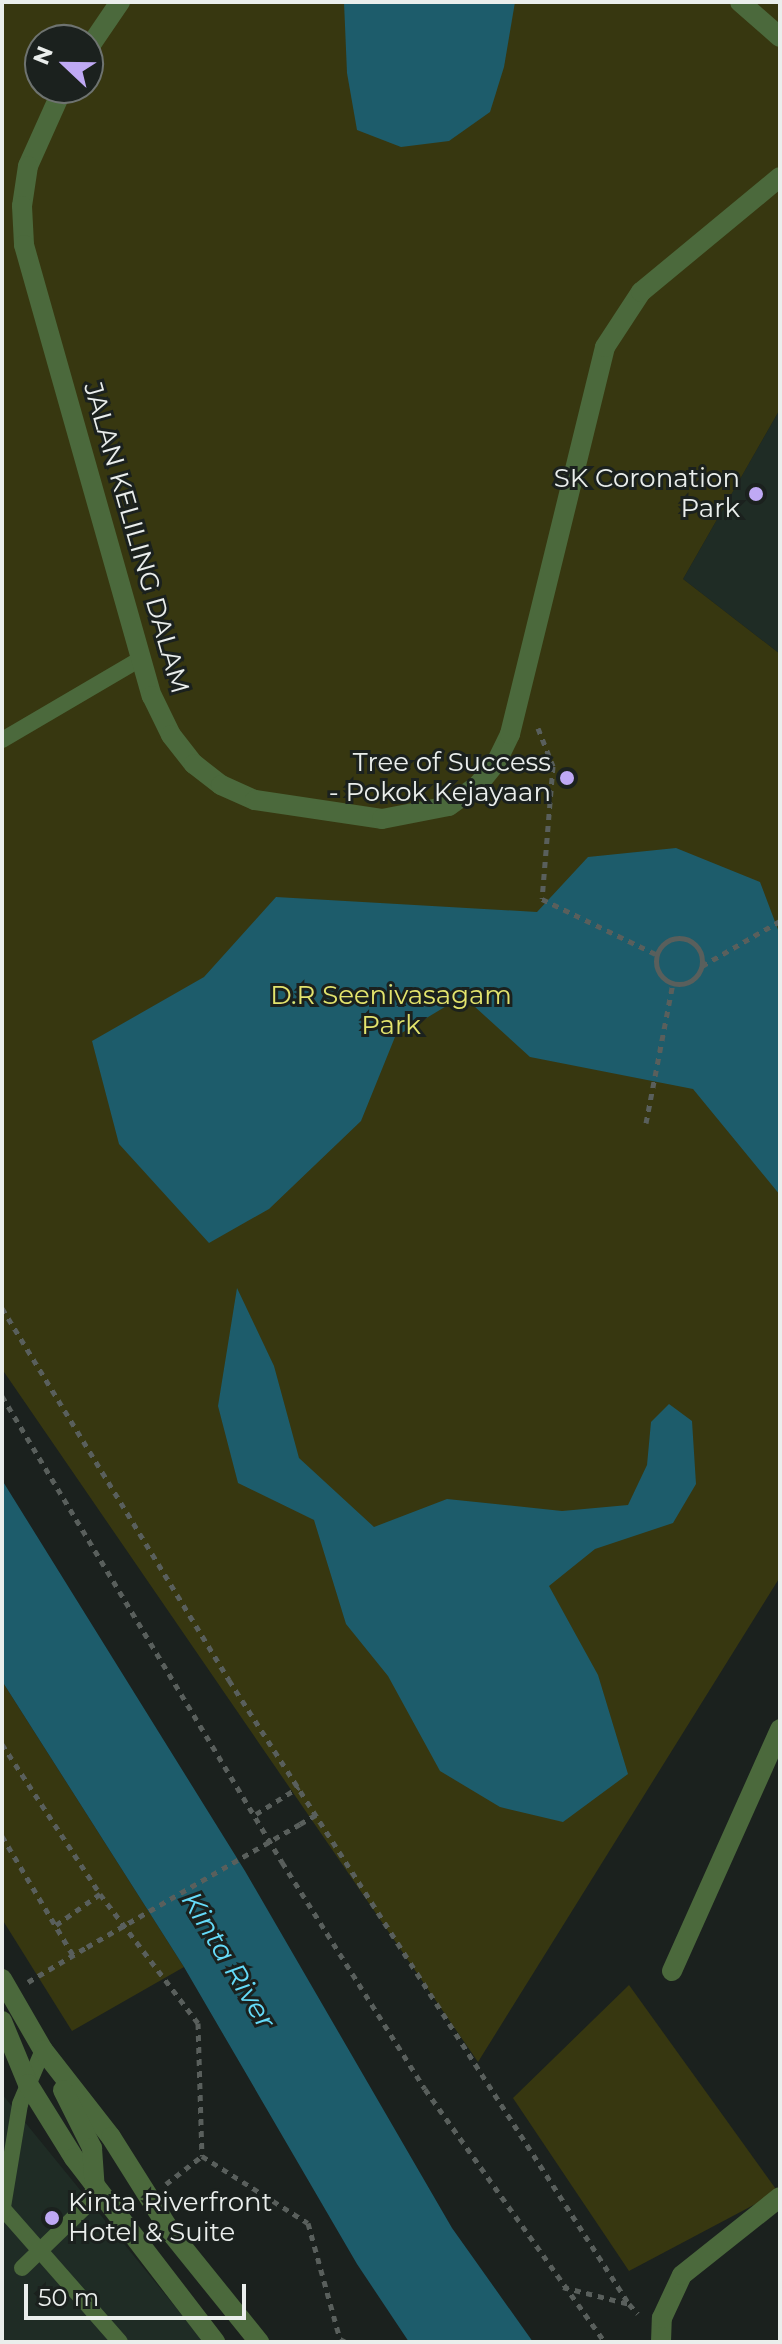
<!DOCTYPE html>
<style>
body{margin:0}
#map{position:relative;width:782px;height:2344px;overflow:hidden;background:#1b211e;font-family:Montserrat,sans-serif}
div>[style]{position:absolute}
.built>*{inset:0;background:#1f2c25}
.green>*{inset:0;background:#373710}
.water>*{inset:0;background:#1d5c6b}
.path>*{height:5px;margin-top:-2.5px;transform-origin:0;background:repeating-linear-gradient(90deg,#595f5c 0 6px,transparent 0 12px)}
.path>.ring{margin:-2.5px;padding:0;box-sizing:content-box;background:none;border:5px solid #595f5c;border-radius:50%}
.service>*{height:16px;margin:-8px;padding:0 8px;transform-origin:8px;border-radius:8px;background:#4b693c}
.minor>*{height:20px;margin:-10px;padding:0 10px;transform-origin:10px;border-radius:10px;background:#4b693c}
.tertiary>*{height:20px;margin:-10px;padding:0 10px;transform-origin:10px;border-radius:10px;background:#4b693c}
.path-bridge>*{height:5px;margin-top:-2.5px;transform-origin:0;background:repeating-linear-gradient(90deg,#595f5c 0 6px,transparent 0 12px)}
.dots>*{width:22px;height:22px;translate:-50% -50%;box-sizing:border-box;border:4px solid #1b211e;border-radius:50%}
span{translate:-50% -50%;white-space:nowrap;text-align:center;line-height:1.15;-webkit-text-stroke:6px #1b211e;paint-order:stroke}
.poi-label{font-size:26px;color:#eaeeec}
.right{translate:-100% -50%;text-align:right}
.left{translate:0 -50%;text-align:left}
.street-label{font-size:26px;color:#eaeeec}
.park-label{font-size:26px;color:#e3e46d}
.water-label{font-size:28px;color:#65dbf9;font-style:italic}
.frame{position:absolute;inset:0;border:4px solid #eaeeec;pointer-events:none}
.north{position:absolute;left:24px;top:24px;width:80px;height:80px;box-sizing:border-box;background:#1b211e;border:2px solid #6e7370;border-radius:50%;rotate:292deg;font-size:22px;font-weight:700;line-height:32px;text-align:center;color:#eaeeec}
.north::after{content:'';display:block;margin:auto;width:28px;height:36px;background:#bfa9f4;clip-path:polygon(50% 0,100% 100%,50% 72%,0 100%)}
.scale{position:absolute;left:24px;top:2284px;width:222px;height:36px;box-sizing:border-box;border:4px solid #eaeeec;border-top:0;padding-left:10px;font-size:24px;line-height:28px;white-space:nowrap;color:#eaeeec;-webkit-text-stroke:6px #1b211e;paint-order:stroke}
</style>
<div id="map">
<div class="built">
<div style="clip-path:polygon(780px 409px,780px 654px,683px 579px)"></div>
<div style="clip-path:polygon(2px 2094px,204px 2342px,2px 2342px)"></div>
</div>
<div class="green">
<div style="clip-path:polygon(evenodd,2px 2px,780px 2px,780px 409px,683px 579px,780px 654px,780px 1577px,478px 2062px,2px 1369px,2px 2px,40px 40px,88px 40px,88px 88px,40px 88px,40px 40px)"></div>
<div style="clip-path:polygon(2px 1681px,184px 1967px,72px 2031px,2px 1919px)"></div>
<div style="clip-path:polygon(629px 1985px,778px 2192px,629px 2271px,513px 2098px)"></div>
</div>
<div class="water">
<div style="clip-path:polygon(344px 2px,515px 2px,504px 67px,490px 112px,449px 141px,401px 147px,357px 130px,347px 73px)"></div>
<div style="clip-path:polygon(676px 848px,760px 882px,780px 935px,780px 1195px,693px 1089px,530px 1057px,463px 996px,395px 1037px,361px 1121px,269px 1209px,209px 1243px,119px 1144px,92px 1041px,204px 977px,276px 897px,537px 912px,588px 857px)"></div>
<div style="clip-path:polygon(237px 1288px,274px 1366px,299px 1458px,374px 1527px,447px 1499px,562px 1511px,628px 1505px,647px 1465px,651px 1422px,669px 1404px,692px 1421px,696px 1484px,673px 1523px,595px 1549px,549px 1586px,598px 1675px,628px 1774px,563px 1822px,500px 1807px,440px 1771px,388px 1676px,346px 1624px,314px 1520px,238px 1483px,218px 1406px)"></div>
<div style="clip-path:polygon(2px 1480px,245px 1871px,452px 2228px,533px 2342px,409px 2342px,357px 2264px,184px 1967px,2px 1681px)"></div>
</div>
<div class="path">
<div style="left:538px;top:728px;width:41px;rotate:68.5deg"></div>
<div style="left:553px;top:766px;width:133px;rotate:94.7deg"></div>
<div style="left:542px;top:899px;width:129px;rotate:25.8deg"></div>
<div class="ring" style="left:656px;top:938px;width:41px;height:41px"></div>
<div style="left:702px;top:966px;width:90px;rotate:-30deg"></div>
<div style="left:646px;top:1123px;width:143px;rotate:-79.1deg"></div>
<div style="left:2px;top:1308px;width:436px;rotate:58.6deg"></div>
<div style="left:229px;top:1680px;width:741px;rotate:57.34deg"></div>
<div style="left:2px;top:1396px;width:544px;rotate:59deg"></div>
<div style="left:282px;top:1862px;width:268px;rotate:57.8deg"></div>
<div style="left:425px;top:2089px;width:310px;rotate:54.6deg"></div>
<div style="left:2px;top:1744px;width:179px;rotate:56.8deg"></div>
<div style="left:100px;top:1894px;width:162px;rotate:52.8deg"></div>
<div style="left:198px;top:2023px;width:133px;rotate:88.3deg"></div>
<div style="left:202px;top:2156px;width:125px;rotate:32.3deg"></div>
<div style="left:308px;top:2223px;width:120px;rotate:74.6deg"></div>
<div style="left:340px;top:2339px;width:7px;rotate:27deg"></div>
<div style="left:256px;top:1814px;width:51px;rotate:-32.1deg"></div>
<div style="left:300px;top:1824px;width:20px;rotate:-30deg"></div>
<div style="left:2px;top:1836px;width:139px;rotate:59.2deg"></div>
<div style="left:56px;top:1925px;width:54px;rotate:-35.2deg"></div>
<div style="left:28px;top:1982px;width:69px;rotate:-30.7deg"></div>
<div style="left:166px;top:2184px;width:46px;rotate:-37.9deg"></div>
<div style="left:563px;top:2287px;width:68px;rotate:14.4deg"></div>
<div style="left:629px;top:2304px;width:13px;rotate:48deg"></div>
</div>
<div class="service">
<div style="left:2px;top:740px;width:160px;rotate:-30.4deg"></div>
<div style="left:5px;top:2211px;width:174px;rotate:48.7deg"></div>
<div style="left:2px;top:2213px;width:110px;rotate:-80.6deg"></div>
<div style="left:20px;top:2104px;width:59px;rotate:-66.9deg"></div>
<div style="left:22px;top:2268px;width:89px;rotate:-44.1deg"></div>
<div style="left:86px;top:2206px;width:21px;rotate:-65deg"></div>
</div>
<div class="minor">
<div style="left:740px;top:2px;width:53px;rotate:41.2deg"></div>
<div style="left:88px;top:49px;width:57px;rotate:-55.8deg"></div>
<div style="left:63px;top:88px;width:85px;rotate:114.2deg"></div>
<div style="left:28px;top:166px;width:40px;rotate:98.5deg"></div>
<div style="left:22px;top:206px;width:39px;rotate:87deg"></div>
<div style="left:24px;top:245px;width:469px;rotate:74.2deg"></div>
<div style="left:152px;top:696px;width:43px;rotate:64deg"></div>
<div style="left:171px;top:735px;width:37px;rotate:52deg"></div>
<div style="left:194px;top:764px;width:34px;rotate:38deg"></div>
<div style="left:221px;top:785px;width:37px;rotate:24deg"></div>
<div style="left:255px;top:800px;width:128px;rotate:8.5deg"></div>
<div style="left:382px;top:819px;width:68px;rotate:-11deg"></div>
<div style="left:449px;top:806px;width:36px;rotate:-36deg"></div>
<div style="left:478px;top:785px;width:28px;rotate:-51deg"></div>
<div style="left:496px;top:763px;width:32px;rotate:-64deg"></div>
<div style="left:510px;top:734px;width:398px;rotate:-76.2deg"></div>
<div style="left:605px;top:347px;width:66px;rotate:-56.8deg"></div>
<div style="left:641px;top:292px;width:180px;rotate:-39.6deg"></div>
<div style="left:672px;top:1971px;width:265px;rotate:-65.9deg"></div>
<div style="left:661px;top:2342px;width:24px;rotate:-88deg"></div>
<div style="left:662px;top:2318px;width:47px;rotate:-65.1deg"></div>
<div style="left:682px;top:2275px;width:125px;rotate:-38.5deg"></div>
</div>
<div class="tertiary">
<div style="left:2px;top:1979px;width:82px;rotate:60deg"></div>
<div style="left:43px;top:2050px;width:110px;rotate:52deg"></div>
<div style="left:111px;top:2137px;width:115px;rotate:57.8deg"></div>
<div style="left:172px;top:2234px;width:139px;rotate:51.1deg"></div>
<div style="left:2px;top:2021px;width:68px;rotate:67.6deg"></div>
<div style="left:28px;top:2084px;width:87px;rotate:58.1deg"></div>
<div style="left:74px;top:2158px;width:232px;rotate:52.5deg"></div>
<div style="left:63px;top:2090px;width:65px;rotate:63.4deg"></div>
<div style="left:92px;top:2148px;width:39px;rotate:86deg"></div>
</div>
<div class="path-bridge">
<div style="left:87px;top:1947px;width:246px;rotate:-30deg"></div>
</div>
<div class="dots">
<div style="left:756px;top:494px;background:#bfa9f4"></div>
<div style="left:567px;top:778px;background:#bfa9f4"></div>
<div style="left:52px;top:2218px;background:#bfa9f4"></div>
</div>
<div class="poi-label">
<span class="right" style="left:740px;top:494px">SK Coronation<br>Park</span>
<span class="right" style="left:551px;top:778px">Tree of Success<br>- Pokok Kejayaan</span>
<span class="left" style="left:68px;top:2218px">Kinta Riverfront<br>Hotel &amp; Suite</span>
</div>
<div class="street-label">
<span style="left:136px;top:538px;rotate:74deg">JALAN KELILING DALAM</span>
</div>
<div class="park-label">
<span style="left:391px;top:1011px">D.R Seenivasagam<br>Park</span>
</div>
<div class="water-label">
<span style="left:229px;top:1960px;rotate:59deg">Kinta River</span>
</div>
<div class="frame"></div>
<div class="north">N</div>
<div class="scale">50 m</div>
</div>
